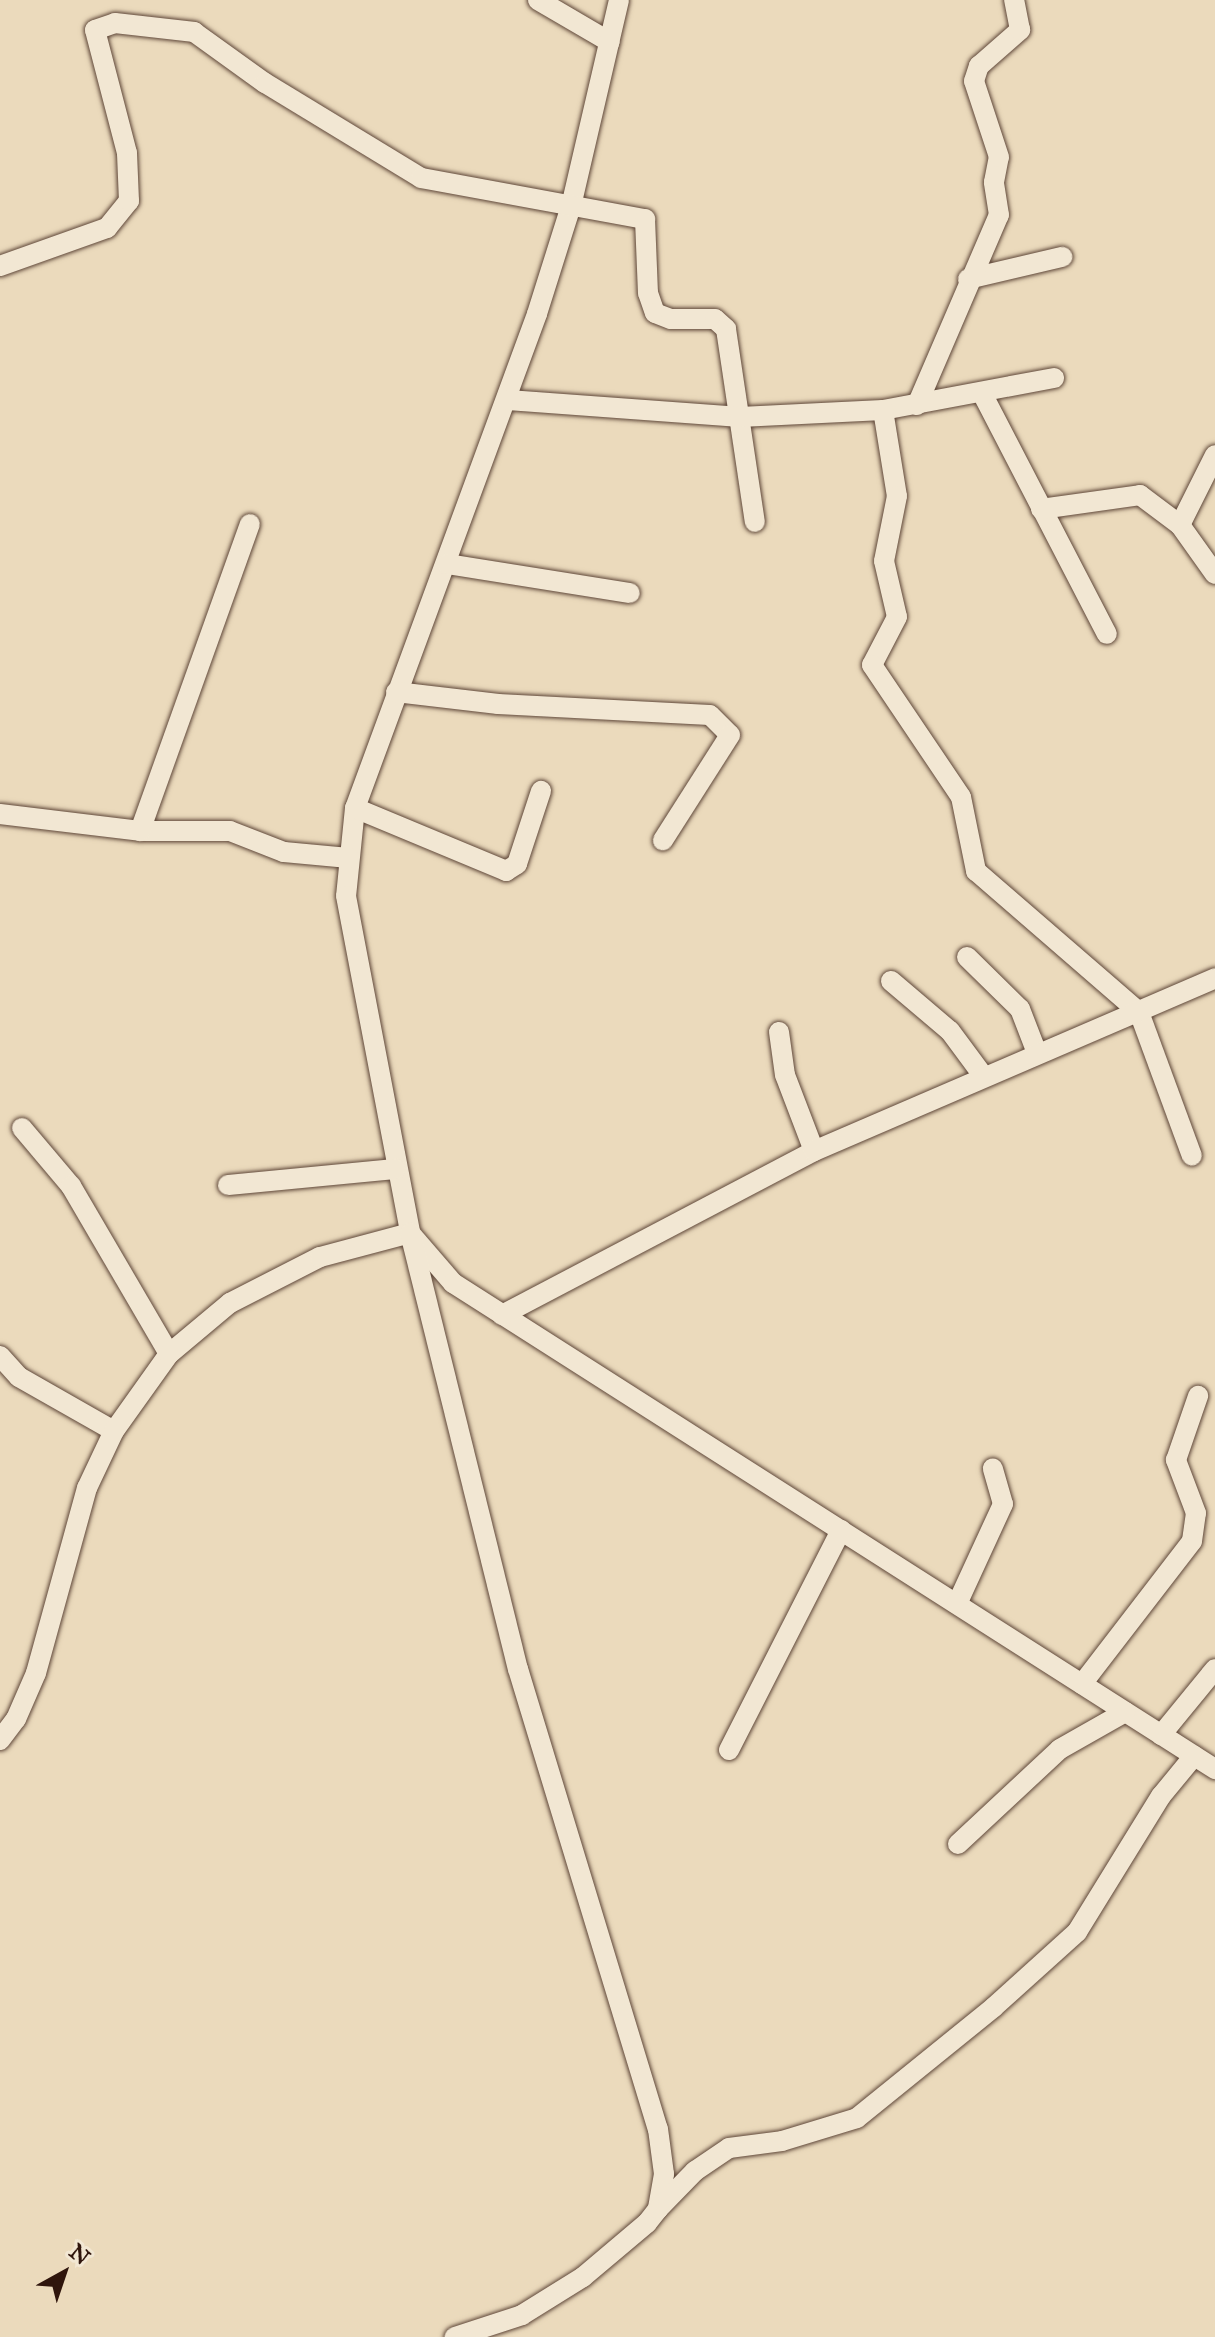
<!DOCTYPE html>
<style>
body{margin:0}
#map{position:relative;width:1215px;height:2337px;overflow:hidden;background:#ebdabc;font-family:"IM FELL Great Primer",serif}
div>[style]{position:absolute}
.roads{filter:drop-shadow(0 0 2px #5e4638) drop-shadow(0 0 2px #5e4638)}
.street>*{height:20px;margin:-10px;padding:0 10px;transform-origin:10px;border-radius:10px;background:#f2e7d3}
span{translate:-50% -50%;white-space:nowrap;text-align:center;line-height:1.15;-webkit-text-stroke:6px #f2e7d3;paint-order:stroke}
.north{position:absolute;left:24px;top:2233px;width:80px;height:80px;-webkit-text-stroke:6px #f2e7d3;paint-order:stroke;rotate:40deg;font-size:22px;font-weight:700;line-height:32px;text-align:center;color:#2f150c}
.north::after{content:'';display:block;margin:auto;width:28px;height:36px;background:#2f150c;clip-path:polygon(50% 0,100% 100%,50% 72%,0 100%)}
</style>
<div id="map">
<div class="roads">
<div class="street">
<div style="left:538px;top:0;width:83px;rotate:30.3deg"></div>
<div style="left:619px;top:0;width:212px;rotate:103.1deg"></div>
<div style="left:571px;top:206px;width:113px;rotate:107.5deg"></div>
<div style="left:537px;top:314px;width:526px;rotate:110.22deg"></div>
<div style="left:355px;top:808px;width:88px;rotate:95.8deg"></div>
<div style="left:346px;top:896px;width:343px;rotate:79.2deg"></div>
<div style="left:410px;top:1233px;width:66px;rotate:49.3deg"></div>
<div style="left:453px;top:1283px;width:904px;rotate:32.53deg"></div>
<div style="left:0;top:266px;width:114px;rotate:-19.6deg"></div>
<div style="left:107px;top:228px;width:35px;rotate:-51deg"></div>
<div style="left:129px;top:201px;width:48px;rotate:-92.4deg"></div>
<div style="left:127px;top:153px;width:127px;rotate:-104.6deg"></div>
<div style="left:95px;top:30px;width:21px;rotate:-19deg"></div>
<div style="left:115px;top:23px;width:80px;rotate:6.5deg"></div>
<div style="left:194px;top:32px;width:87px;rotate:35.7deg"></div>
<div style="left:265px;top:83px;width:183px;rotate:31.3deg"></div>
<div style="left:421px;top:178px;width:228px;rotate:10.4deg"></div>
<div style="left:645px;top:219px;width:74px;rotate:87.7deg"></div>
<div style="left:648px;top:293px;width:21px;rotate:71deg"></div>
<div style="left:655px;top:313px;width:17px;rotate:21deg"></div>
<div style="left:671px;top:319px;width:44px"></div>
<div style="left:715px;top:319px;width:15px;rotate:42deg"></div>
<div style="left:726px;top:329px;width:195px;rotate:81.5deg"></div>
<div style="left:968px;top:279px;width:97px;rotate:-13.2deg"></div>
<div style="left:983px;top:395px;width:269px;rotate:62.6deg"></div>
<div style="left:508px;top:400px;width:233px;rotate:4.2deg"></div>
<div style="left:740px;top:417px;width:143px;rotate:-2.8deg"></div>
<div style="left:883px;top:410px;width:174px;rotate:-10.6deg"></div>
<div style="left:917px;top:405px;width:207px;rotate:-66.7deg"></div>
<div style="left:999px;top:215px;width:33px;rotate:-99deg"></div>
<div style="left:994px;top:182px;width:25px;rotate:-79deg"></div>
<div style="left:999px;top:157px;width:80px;rotate:-108.2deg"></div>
<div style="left:974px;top:81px;width:16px;rotate:-72deg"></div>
<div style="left:979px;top:66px;width:55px;rotate:-41.3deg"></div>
<div style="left:1020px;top:30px;width:31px;rotate:-101deg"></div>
<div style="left:883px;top:410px;width:87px;rotate:80.8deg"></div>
<div style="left:897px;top:496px;width:66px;rotate:101.3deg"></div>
<div style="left:884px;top:561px;width:57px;rotate:76.9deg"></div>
<div style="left:897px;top:617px;width:54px;rotate:117.5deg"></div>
<div style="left:872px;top:665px;width:159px;rotate:56deg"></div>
<div style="left:961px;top:797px;width:76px;rotate:78.5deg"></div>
<div style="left:976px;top:871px;width:216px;rotate:40.9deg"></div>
<div style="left:1139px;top:1012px;width:153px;rotate:69.8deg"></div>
<div style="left:1041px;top:509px;width:100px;rotate:-8deg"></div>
<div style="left:1140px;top:495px;width:50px;rotate:36.9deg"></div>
<div style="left:1180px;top:525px;width:60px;rotate:54.5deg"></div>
<div style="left:1180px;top:525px;width:78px;rotate:-63.4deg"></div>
<div style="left:447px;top:564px;width:185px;rotate:9deg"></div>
<div style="left:396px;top:692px;width:103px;rotate:6.7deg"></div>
<div style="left:498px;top:704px;width:212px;rotate:3deg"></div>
<div style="left:710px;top:715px;width:28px;rotate:45deg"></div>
<div style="left:730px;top:735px;width:125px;rotate:122.5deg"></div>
<div style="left:355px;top:808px;width:164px;rotate:22.6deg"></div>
<div style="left:506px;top:871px;width:13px;rotate:-32deg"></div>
<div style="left:517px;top:864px;width:77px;rotate:-71.8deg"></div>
<div style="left:0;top:814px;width:141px;rotate:6.9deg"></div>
<div style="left:140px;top:831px;width:90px"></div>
<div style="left:230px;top:831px;width:58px;rotate:21.3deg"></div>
<div style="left:284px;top:852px;width:65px;rotate:5.3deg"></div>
<div style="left:140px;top:831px;width:326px;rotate:-70.3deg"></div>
<div style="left:967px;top:957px;width:74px;rotate:44.5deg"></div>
<div style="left:1020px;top:1009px;width:47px;rotate:68.9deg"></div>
<div style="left:891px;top:981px;width:77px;rotate:40.3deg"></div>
<div style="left:950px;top:1031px;width:57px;rotate:53.5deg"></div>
<div style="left:779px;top:1032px;width:43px;rotate:82.1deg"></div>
<div style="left:785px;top:1075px;width:81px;rotate:69.1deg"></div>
<div style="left:22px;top:1128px;width:76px;rotate:49.8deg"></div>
<div style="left:71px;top:1186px;width:194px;rotate:59.7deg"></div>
<div style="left:228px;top:1185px;width:168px;rotate:-5.5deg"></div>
<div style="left:502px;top:1315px;width:352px;rotate:-27.7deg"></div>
<div style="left:814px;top:1151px;width:437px;rotate:-23.3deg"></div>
<div style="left:0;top:1356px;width:28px;rotate:48deg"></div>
<div style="left:19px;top:1377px;width:109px;rotate:29.6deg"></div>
<div style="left:957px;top:1604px;width:110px;rotate:-65.3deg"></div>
<div style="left:1003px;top:1504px;width:37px;rotate:-106deg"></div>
<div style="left:1082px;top:1684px;width:180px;rotate:-52.4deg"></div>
<div style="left:1192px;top:1541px;width:28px;rotate:-82deg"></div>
<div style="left:1196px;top:1513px;width:57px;rotate:-110.7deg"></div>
<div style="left:1176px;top:1460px;width:68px;rotate:-71deg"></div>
<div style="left:1161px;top:1735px;width:85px;rotate:-50.7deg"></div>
<div style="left:0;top:1740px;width:26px;rotate:-53deg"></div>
<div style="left:16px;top:1719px;width:50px;rotate:-66.5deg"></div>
<div style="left:36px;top:1673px;width:192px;rotate:-74.6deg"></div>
<div style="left:87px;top:1488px;width:63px;rotate:-64.7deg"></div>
<div style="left:114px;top:1431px;width:95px;rotate:-54.5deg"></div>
<div style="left:169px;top:1354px;width:80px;rotate:-39.9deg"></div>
<div style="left:230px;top:1303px;width:101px;rotate:-27.1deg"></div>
<div style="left:320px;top:1257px;width:93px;rotate:-14.9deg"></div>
<div style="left:410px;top:1233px;width:449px;rotate:76.1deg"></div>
<div style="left:518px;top:1669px;width:481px;rotate:73.1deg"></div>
<div style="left:658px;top:2129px;width:45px;rotate:82.4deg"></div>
<div style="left:664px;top:2174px;width:36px;rotate:100deg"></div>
<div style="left:658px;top:2209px;width:18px;rotate:128deg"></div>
<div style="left:647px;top:2223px;width:84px;rotate:139.8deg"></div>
<div style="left:583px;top:2277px;width:72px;rotate:148.1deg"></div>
<div style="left:522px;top:2315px;width:71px;rotate:161.8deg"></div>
<div style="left:729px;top:1750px;width:247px;rotate:-63deg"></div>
<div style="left:958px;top:1844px;width:139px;rotate:-43deg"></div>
<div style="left:1060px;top:1749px;width:75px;rotate:-29.6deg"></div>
<div style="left:658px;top:2209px;width:53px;rotate:-45.8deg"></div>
<div style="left:695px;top:2171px;width:41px;rotate:-34.1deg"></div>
<div style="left:729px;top:2148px;width:53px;rotate:-7.5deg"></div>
<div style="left:782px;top:2141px;width:78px;rotate:-17deg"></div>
<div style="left:857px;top:2118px;width:176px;rotate:-39deg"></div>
<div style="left:994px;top:2007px;width:112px;rotate:-42.1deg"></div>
<div style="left:1077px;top:1932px;width:160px;rotate:-58.3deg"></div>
<div style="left:1161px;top:1796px;width:52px;rotate:-50.5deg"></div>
</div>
</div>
<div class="north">N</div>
</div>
